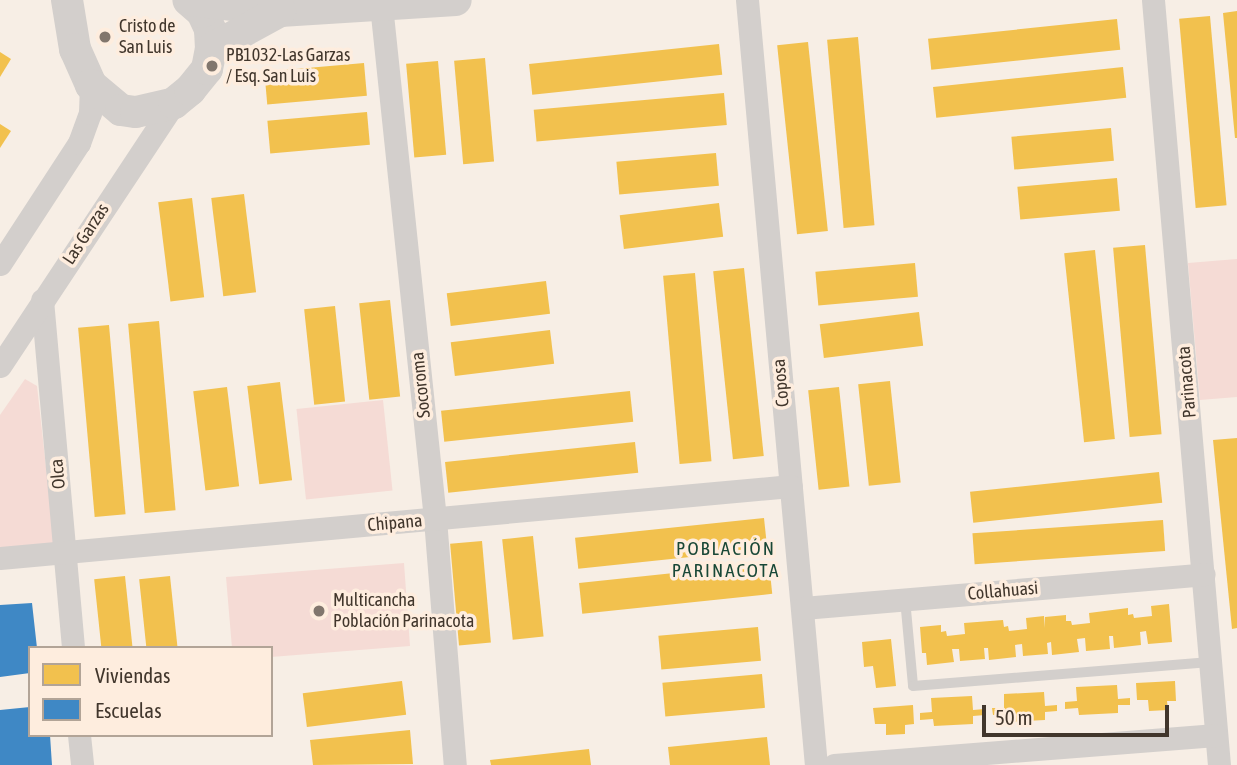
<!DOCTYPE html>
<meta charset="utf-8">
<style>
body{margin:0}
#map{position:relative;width:1237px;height:765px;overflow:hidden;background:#f7eee5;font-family:"Asap Condensed",sans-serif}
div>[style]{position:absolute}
.green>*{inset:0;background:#f5dbd5;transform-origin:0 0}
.homes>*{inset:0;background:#f2c14e;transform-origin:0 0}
.schools>*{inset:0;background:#3f88c5}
.lane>*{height:10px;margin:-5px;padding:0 5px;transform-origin:5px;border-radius:5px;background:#d3cfcc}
.street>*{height:23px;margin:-11.5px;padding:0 11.5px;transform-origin:11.5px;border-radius:11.5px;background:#d3cfcc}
.secondary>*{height:32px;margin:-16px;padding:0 16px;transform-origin:16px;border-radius:16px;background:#d3cfcc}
.dots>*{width:19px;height:19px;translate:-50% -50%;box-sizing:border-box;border:4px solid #feedde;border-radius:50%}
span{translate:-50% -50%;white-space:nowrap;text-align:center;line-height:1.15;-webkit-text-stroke:7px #feedde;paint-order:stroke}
.poi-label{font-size:18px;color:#41362c}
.left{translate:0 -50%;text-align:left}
.street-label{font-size:18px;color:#41362c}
.neighbourhood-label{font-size:19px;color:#194837;letter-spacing:2px}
.legend{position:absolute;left:28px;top:646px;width:245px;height:91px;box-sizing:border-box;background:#feedde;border:2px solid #b2a497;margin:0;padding:9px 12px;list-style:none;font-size:21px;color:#41362c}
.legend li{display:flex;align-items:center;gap:14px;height:35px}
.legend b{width:35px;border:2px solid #b2a497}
.scale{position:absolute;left:982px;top:705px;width:187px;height:32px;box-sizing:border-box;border:4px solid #41362c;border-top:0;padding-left:9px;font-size:21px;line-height:24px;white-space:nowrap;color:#41362c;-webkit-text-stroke:5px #feedde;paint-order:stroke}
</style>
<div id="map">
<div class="green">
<div style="clip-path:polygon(1237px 259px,1237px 397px,1200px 400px,1188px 263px)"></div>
<div style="clip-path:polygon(25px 379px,37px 386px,55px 548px,0 552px,0 415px)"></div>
<div style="left:383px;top:400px;width:91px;height:87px;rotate:84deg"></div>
<div style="clip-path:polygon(404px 563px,410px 646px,271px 657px,271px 648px,232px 648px,226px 577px)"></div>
</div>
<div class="homes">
<div style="clip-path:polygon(1237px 11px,1237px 138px,1235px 138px,1223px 13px)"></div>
<div style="left:1210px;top:16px;width:190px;height:31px;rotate:85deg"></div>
<div style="left:1117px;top:19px;width:31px;height:190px;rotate:84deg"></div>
<div style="left:858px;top:37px;width:189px;height:31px;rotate:85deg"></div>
<div style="left:808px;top:42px;width:190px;height:31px;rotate:84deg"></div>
<div style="left:719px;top:44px;width:31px;height:191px;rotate:84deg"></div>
<div style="clip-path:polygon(0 52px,11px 59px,0 77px)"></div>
<div style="left:485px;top:58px;width:104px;height:31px;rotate:85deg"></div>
<div style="left:438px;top:61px;width:94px;height:32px;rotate:85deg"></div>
<div style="left:364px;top:63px;width:33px;height:100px;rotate:85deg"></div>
<div style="left:1123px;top:67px;width:31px;height:191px;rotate:84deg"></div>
<div style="left:724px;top:93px;width:32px;height:191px;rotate:85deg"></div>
<div style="left:367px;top:112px;width:33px;height:100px;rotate:85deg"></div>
<div style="clip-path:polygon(0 124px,11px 131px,0 148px)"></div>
<div style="left:1111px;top:128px;width:33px;height:100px;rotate:85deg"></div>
<div style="left:716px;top:153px;width:33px;height:100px;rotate:85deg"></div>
<div style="left:1117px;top:178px;width:33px;height:100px;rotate:85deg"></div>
<div style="left:244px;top:194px;width:99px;height:33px;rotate:83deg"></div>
<div style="left:192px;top:198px;width:100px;height:34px;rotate:83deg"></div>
<div style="left:719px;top:203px;width:34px;height:100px;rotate:83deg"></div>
<div style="left:1145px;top:245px;width:190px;height:32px;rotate:85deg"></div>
<div style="left:1095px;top:250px;width:190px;height:31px;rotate:84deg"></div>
<div style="left:915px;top:263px;width:34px;height:100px;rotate:85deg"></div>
<div style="left:744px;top:268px;width:189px;height:31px;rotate:84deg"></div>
<div style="left:695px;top:273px;width:189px;height:32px;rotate:85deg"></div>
<div style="left:546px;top:281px;width:33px;height:100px;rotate:83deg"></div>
<div style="left:390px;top:300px;width:97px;height:31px;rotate:84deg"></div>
<div style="left:335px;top:306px;width:96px;height:31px;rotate:84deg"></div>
<div style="left:919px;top:312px;width:34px;height:100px;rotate:83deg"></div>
<div style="left:159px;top:321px;width:190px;height:31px;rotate:85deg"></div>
<div style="left:109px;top:325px;width:190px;height:31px;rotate:85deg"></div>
<div style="left:550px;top:330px;width:34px;height:100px;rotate:83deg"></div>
<div style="left:890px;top:381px;width:102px;height:32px;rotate:84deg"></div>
<div style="left:280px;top:382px;width:99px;height:33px;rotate:83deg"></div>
<div style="left:227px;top:387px;width:100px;height:34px;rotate:83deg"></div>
<div style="left:839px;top:387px;width:100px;height:31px;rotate:84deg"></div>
<div style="left:630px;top:391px;width:31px;height:190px;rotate:84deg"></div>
<div style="clip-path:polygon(1237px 438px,1237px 628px,1232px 629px,1213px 440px)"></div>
<div style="left:635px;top:442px;width:31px;height:191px;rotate:84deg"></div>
<div style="left:1159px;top:472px;width:31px;height:190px;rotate:84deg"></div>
<div style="left:764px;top:518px;width:31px;height:190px;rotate:84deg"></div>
<div style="left:1163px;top:520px;width:31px;height:191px;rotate:86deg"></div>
<div style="left:533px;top:536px;width:101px;height:31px;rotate:84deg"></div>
<div style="left:482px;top:541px;width:102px;height:32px;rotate:85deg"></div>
<div style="left:769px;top:563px;width:31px;height:191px;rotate:84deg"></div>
<div style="left:125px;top:576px;width:72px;height:31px;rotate:84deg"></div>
<div style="left:170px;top:576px;width:72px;height:31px;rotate:84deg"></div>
<div style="clip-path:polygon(1169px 604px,1172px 642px,1148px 644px,1146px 631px,1140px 632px,1141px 645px,1114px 648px,1113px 636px,1109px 636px,1110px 649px,1086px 651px,1085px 638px,1077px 639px,1079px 652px,1052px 655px,1051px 642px,1047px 643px,1048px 654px,1023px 656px,1022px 644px,1015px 645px,1016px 657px,989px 660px,988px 648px,984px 648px,985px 659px,960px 661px,959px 649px,952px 649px,954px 662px,927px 665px,926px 653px,922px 653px,920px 627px,941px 625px,941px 632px,946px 631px,947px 636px,965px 634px,964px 623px,1003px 620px,1004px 627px,1008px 626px,1009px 631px,1027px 629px,1026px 618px,1044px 616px,1045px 628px,1045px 617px,1066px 615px,1066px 621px,1071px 621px,1072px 625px,1090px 623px,1089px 613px,1128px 608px,1128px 615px,1133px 614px,1134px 618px,1152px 616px,1151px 606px)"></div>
<div style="left:758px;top:627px;width:34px;height:100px;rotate:85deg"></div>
<div style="clip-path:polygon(891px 639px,896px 686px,876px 688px,873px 666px,864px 667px,862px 642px)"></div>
<div style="left:762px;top:674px;width:34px;height:100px;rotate:85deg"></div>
<div style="left:402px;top:681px;width:34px;height:100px;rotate:83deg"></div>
<div style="clip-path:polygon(1175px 681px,1176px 701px,1167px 701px,1168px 710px,1149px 711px,1148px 700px,1137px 700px,1136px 683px)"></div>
<div style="clip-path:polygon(1117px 685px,1118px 699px,1130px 698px,1130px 705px,1118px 705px,1118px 713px,1079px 715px,1078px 708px,1065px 709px,1065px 702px,1077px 701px,1076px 687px)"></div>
<div style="clip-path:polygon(1044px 692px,1045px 706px,1057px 705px,1057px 711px,1045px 712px,1045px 720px,1006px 722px,1006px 714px,993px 715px,992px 708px,1004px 708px,1004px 694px)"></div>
<div style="clip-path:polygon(972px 696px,973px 710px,985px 709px,985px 715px,973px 716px,973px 724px,934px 726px,933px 719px,920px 720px,920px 713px,932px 712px,931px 698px)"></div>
<div style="clip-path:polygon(913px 705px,914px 724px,905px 725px,905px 734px,886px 735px,886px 724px,875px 724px,873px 708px)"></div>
<div style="clip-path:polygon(410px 730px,413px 764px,313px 765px,310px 740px)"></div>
<div style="clip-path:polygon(767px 737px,770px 765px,670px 765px,668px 747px)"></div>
<div style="clip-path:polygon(589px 749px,591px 765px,491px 765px,490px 760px)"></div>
</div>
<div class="schools">
<div style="clip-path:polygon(32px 603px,37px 648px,30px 648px,30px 673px,0 677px,0 605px)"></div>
<div style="clip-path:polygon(30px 707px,30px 735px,50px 735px,52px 765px,0 765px,0 710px)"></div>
</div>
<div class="lane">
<div style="left:905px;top:599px;width:87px;rotate:84.7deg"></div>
<div style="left:913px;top:686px;width:298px;rotate:-4.6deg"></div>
</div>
<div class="street">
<div style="left:747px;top:0;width:768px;rotate:84.85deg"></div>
<div style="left:1153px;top:0;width:768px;rotate:85.07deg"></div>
<div style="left:381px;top:5px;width:517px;rotate:84deg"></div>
<div style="left:435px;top:519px;width:247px;rotate:85.4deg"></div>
<div style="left:0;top:264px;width:145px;rotate:-56.9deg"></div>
<div style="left:79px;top:143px;width:32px;rotate:-70deg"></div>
<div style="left:90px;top:113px;width:28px;rotate:-88deg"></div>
<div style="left:42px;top:300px;width:349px;rotate:84.9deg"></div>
<div style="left:0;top:366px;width:315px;rotate:-56.5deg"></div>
<div style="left:0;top:558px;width:794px;rotate:-5.2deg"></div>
<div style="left:803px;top:608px;width:402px;rotate:-4.8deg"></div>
<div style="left:79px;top:735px;width:30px;rotate:84deg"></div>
<div style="left:834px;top:765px;width:383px;rotate:-4.5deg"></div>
</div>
<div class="secondary">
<div style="left:67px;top:0;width:50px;rotate:80.7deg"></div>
<div style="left:75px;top:49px;width:39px;rotate:66deg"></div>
<div style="left:91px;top:85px;width:39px;rotate:40deg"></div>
<div style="left:121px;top:110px;width:15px;rotate:8deg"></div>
<div style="left:136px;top:112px;width:39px;rotate:-13deg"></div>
<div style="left:174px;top:103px;width:21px;rotate:-39deg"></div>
<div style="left:190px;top:90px;width:27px;rotate:-51deg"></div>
<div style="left:207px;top:69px;width:20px;rotate:-79deg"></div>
<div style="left:211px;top:49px;width:20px;rotate:-93deg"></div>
<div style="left:210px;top:29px;width:19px;rotate:-115deg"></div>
<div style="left:202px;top:12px;width:18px;rotate:-139deg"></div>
<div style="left:191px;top:0;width:90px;rotate:7deg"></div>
<div style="left:280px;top:11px;width:176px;rotate:-3.6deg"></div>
<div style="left:211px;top:49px;width:79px;rotate:-28.8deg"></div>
</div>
<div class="dots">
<div style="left:105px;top:37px;background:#81766d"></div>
<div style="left:212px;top:66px;background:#81766d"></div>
<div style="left:319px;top:611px;background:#81766d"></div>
</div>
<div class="poi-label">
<span class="left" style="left:119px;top:37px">Cristo de<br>San Luis</span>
<span class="left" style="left:226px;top:66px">PB1032-Las Garzas<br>/ Esq. San Luis</span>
<span class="left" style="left:333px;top:611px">Multicancha<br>Población Parinacota</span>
</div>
<div class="street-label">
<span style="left:86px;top:234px;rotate:-57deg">Las Garzas</span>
<span style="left:1187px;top:382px;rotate:-95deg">Parinacota</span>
<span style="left:781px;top:383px;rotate:-95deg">Coposa</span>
<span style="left:421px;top:385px;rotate:-96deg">Socoroma</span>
<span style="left:58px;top:474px;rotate:-95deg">Olca</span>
<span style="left:395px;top:523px;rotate:-5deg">Chipana</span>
<span style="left:1003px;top:591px;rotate:-5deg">Collahuasi</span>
</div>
<div class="neighbourhood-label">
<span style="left:726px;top:560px">POBLACIÓN<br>PARINACOTA</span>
</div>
<ul class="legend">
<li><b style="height:19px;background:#f2c14e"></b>Viviendas</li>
<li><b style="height:19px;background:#3f88c5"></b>Escuelas</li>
</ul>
<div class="scale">50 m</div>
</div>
